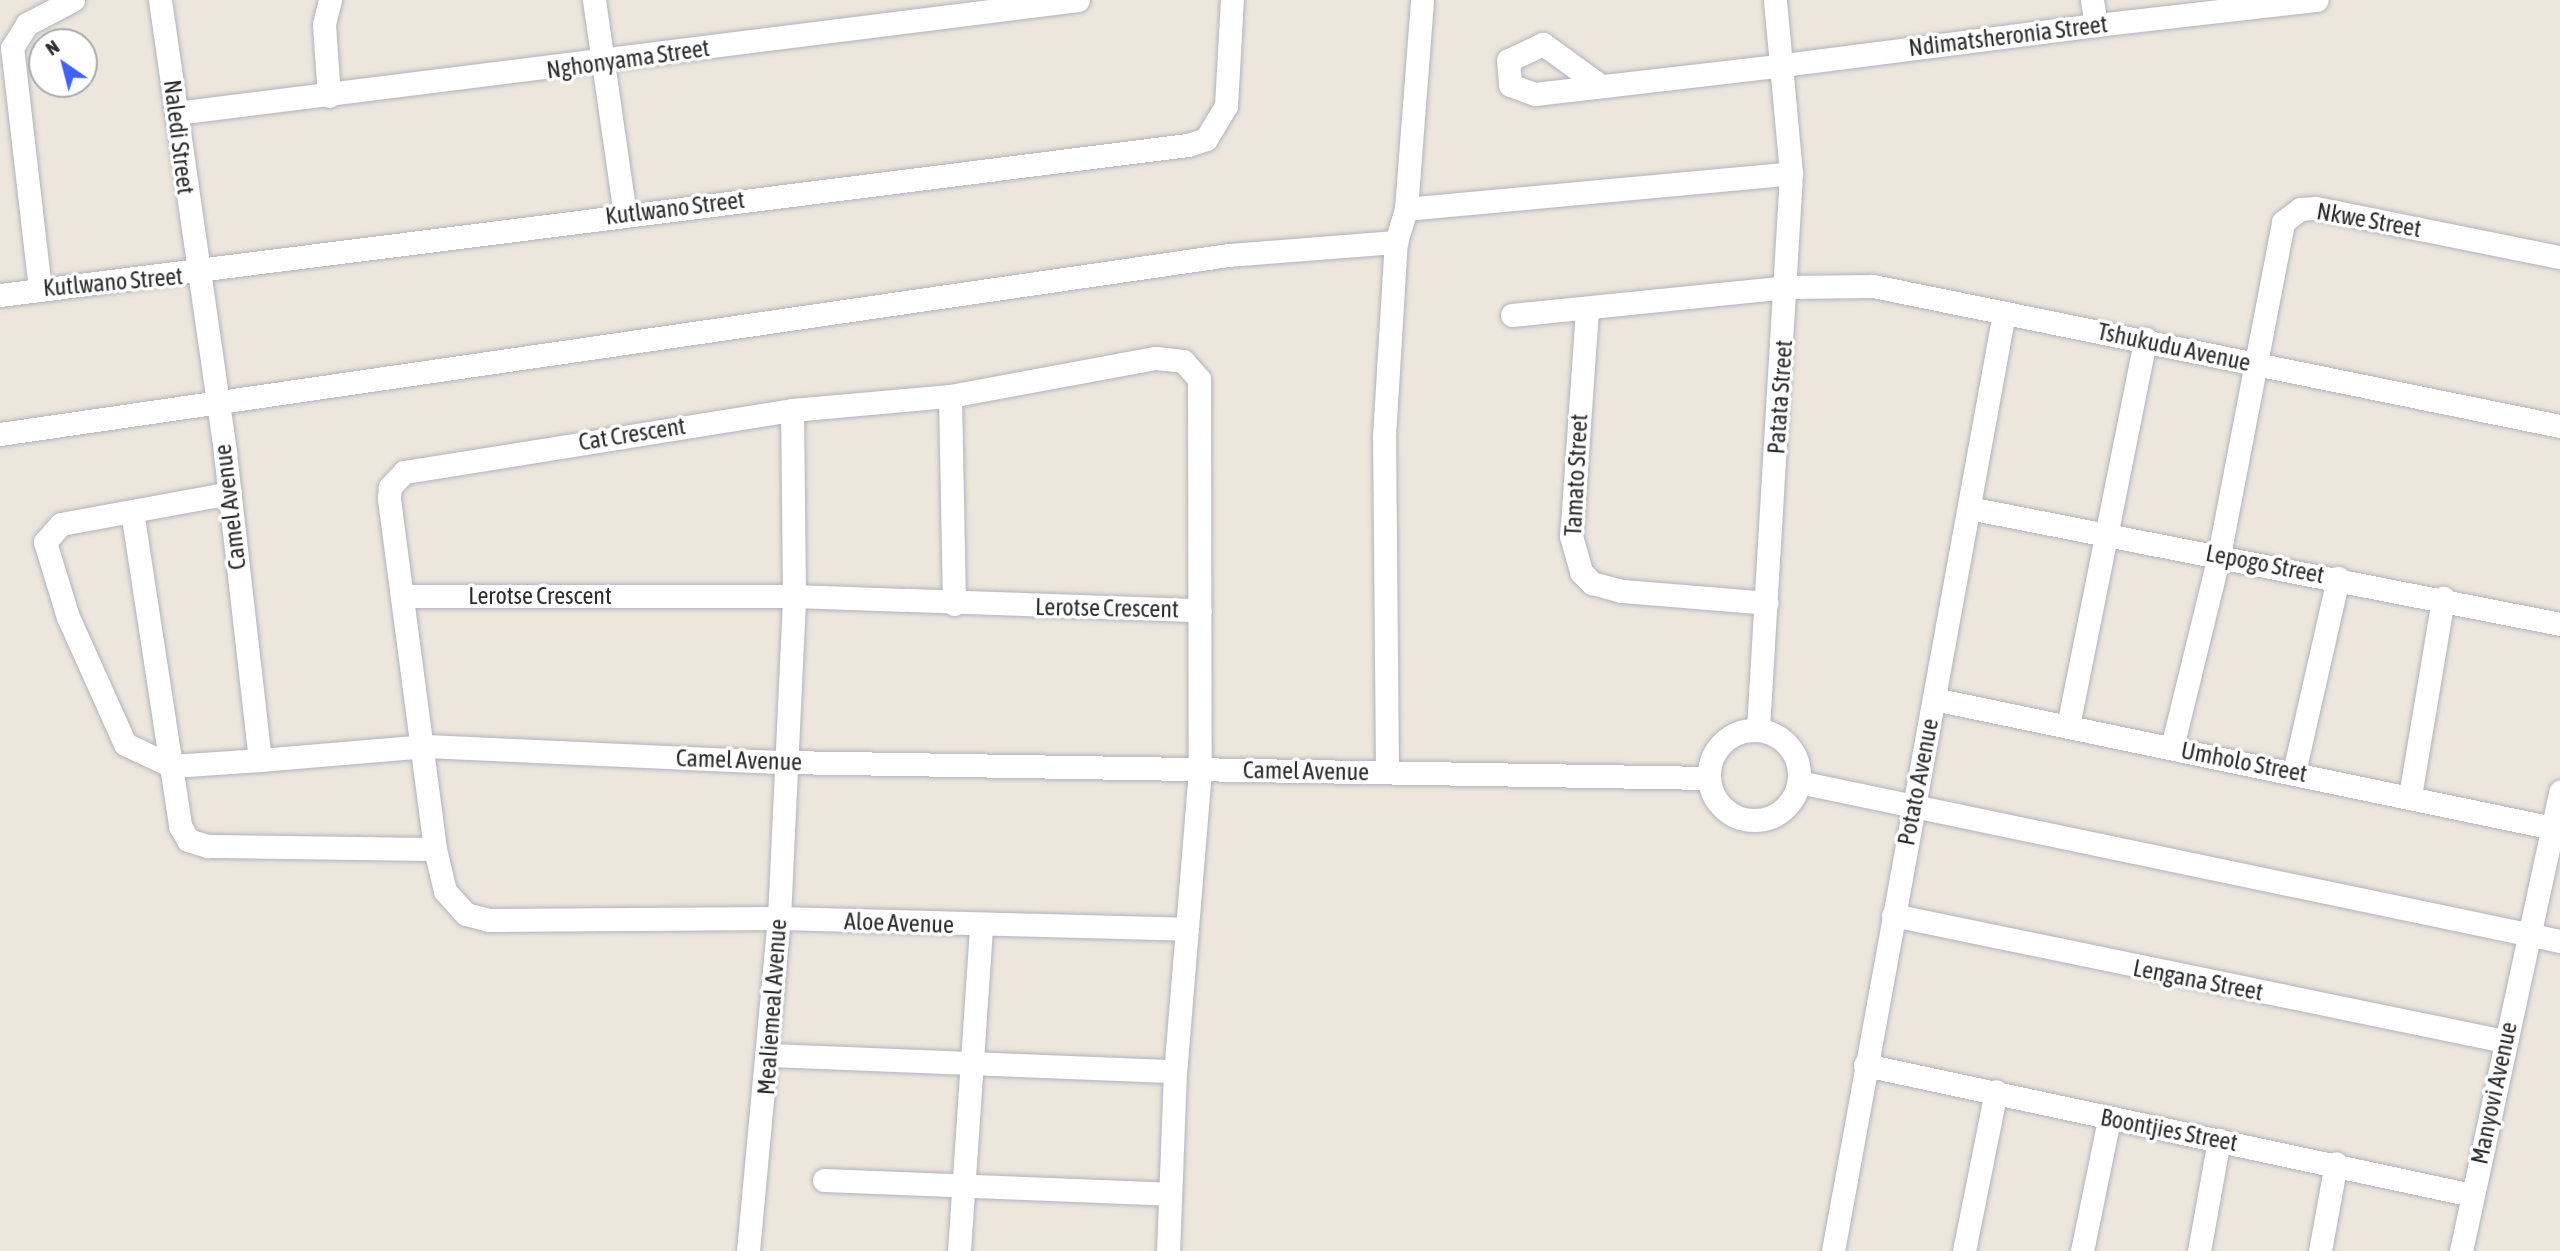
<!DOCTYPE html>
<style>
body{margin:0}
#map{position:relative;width:2560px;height:1251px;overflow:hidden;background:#ece6dd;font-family:"Asap Condensed",sans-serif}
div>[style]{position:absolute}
.roads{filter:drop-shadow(0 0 2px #b1b3be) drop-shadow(0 0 2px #b1b3be)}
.minor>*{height:23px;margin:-11.5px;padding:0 11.5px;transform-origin:11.5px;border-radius:11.5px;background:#fff}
.minor>.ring{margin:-11.5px;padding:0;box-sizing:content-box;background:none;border:23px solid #fff;border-radius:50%}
span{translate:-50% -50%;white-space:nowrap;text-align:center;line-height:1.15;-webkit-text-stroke:7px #fff;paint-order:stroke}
.street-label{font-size:24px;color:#2b2b2b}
.north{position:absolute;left:28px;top:28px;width:70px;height:70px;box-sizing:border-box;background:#fff;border:2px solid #aaa;border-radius:50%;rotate:325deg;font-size:19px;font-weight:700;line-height:28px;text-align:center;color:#2b2b2b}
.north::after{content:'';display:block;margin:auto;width:24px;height:32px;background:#4162f5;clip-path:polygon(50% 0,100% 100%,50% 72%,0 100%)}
</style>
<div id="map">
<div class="roads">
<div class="minor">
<div style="left:160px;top:0;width:458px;rotate:81.8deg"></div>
<div style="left:225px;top:453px;width:309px;rotate:83.5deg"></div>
<div style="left:260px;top:760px;width:167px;rotate:-4.8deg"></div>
<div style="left:426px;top:746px;width:358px;rotate:2.6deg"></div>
<div style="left:784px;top:762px;width:925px;rotate:0.99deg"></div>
<div style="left:594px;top:0;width:216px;rotate:81.8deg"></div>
<div style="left:2092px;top:0;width:25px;rotate:81deg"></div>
<div style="left:1601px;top:86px;width:72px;rotate:-144.1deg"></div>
<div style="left:1543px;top:44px;width:38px;rotate:155deg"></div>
<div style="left:1508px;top:60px;width:25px;rotate:85deg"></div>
<div style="left:1510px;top:85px;width:27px;rotate:20deg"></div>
<div style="left:1535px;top:94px;width:251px;rotate:-6.6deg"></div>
<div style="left:1784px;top:65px;width:315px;rotate:-7.3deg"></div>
<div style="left:2096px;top:25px;width:222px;rotate:-6.5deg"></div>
<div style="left:329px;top:96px;width:72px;rotate:-94deg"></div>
<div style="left:324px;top:24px;width:25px;rotate:-76deg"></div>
<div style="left:176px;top:113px;width:909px;rotate:-7.14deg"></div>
<div style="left:1406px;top:209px;width:387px;rotate:-5.3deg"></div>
<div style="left:40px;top:289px;width:243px;rotate:-96.6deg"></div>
<div style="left:12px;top:48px;width:28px;rotate:-58deg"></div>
<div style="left:27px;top:24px;width:52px;rotate:-27.6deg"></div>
<div style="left:0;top:295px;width:1197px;rotate:-7.2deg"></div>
<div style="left:1188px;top:145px;width:19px;rotate:-18deg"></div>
<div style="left:1206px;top:139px;width:39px;rotate:-59deg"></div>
<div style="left:1226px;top:106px;width:106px;rotate:-86.8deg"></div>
<div style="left:1587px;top:310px;width:227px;rotate:94deg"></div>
<div style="left:1571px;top:536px;width:37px;rotate:74deg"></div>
<div style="left:1581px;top:572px;width:16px;rotate:45deg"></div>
<div style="left:1592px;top:583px;width:31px;rotate:15deg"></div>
<div style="left:1622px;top:591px;width:145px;rotate:4.7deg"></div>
<div style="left:1512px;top:315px;width:276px;rotate:-5.8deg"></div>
<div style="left:1787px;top:287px;width:86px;rotate:-0.7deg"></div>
<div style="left:1873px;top:286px;width:701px;rotate:11.52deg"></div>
<div style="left:950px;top:396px;width:208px;rotate:88.9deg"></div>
<div style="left:792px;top:410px;width:159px;rotate:-5.1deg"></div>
<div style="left:950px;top:396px;width:209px;rotate:-10.5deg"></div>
<div style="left:1156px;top:358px;width:27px;rotate:6deg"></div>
<div style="left:1183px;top:361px;width:24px;rotate:48deg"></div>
<div style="left:1199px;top:379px;width:391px;rotate:89.9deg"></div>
<div style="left:1200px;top:770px;width:302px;rotate:94.7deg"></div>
<div style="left:1175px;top:1071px;width:180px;rotate:92.2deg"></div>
<div style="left:0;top:434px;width:1242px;rotate:-8.29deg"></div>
<div style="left:1229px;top:255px;width:168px;rotate:-4.5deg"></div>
<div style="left:230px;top:493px;width:172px;rotate:169.6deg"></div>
<div style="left:61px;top:524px;width:24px;rotate:132deg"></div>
<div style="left:45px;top:542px;width:78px;rotate:73deg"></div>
<div style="left:68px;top:617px;width:139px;rotate:65.8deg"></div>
<div style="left:125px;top:744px;width:52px;rotate:25.1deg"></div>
<div style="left:172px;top:766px;width:88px;rotate:-3.9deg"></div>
<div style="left:1969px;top:508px;width:602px;rotate:11.1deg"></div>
<div style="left:132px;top:511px;width:319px;rotate:81.3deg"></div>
<div style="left:180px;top:826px;width:16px;rotate:60deg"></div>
<div style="left:188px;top:840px;width:21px;rotate:17deg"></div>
<div style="left:208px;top:846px;width:227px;rotate:0.8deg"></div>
<div style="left:405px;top:596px;width:389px"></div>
<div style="left:794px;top:596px;width:406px;rotate:2deg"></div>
<div style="left:1934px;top:699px;width:632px;rotate:11.77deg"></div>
<div style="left:2068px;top:726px;width:395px;rotate:-78.7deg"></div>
<div style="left:1758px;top:729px;width:557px;rotate:-86.6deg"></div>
<div style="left:1791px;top:173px;width:174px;rotate:-95.3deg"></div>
<div class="ring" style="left:1709px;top:730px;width:67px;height:67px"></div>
<div style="left:2172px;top:747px;width:198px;rotate:-76.2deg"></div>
<div style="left:2219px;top:555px;width:339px;rotate:-79.1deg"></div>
<div style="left:2283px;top:222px;width:21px;rotate:-37deg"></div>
<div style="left:2300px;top:209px;width:16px;rotate:-4deg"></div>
<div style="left:2316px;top:208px;width:249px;rotate:11.4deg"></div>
<div style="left:1387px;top:772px;width:336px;rotate:-90.5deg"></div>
<div style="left:1384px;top:436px;width:194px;rotate:-86.5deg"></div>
<div style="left:1396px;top:242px;width:34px;rotate:-73deg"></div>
<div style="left:1406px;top:209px;width:210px;rotate:-85.6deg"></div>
<div style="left:2294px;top:772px;width:199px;rotate:-77.2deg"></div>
<div style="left:1799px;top:782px;width:777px;rotate:11.8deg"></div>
<div style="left:2410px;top:796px;width:201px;rotate:-80.5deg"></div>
<div style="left:1893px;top:915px;width:624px;rotate:11.65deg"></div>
<div style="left:770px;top:1055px;width:405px;rotate:2.3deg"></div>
<div style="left:1865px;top:1065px;width:621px;rotate:12.09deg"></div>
<div style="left:824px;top:1180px;width:346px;rotate:2.3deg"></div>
<div style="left:748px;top:1251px;width:334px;rotate:-84.7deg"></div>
<div style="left:779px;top:918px;width:322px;rotate:-87.3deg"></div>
<div style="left:794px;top:596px;width:186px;rotate:-90.6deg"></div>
<div style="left:792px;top:410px;width:393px;rotate:170.9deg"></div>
<div style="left:404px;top:472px;width:21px;rotate:133deg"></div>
<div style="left:390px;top:487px;width:12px;rotate:95deg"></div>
<div style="left:389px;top:499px;width:353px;rotate:82.5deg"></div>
<div style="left:435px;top:849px;width:43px;rotate:76.6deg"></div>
<div style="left:445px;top:891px;width:31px;rotate:48deg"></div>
<div style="left:466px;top:914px;width:23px;rotate:15deg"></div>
<div style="left:488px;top:920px;width:291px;rotate:-0.4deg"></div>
<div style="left:779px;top:918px;width:408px;rotate:1.5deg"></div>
<div style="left:959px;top:1251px;width:325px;rotate:-86.1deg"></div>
<div style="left:1833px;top:1251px;width:953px;rotate:-79.67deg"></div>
<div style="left:1964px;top:1251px;width:163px;rotate:-78.7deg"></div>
<div style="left:2082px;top:1251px;width:135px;rotate:-78.4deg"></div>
<div style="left:2199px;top:1251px;width:113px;rotate:-79.8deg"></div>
<div style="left:2320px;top:1251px;width:89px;rotate:-79.7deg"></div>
<div style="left:2461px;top:1251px;width:470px;rotate:-77.8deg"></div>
</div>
</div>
<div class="street-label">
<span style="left:2008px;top:36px;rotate:-7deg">Ndimatsheronia Street</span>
<span style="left:628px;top:59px;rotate:-8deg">Nghonyama Street</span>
<span style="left:179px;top:137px;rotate:83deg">Naledi Street</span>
<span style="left:675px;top:208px;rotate:-7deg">Kutlwano Street</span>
<span style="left:2369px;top:220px;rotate:10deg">Nkwe Street</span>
<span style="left:113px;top:282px;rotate:-5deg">Kutlwano Street</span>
<span style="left:2174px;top:347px;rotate:12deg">Tshukudu Avenue</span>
<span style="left:1780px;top:397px;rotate:-86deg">Patata Street</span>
<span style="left:632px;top:434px;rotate:-9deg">Cat Crescent</span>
<span style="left:1576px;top:475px;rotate:-87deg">Tamato Street</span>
<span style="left:230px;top:507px;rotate:-97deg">Camel Avenue</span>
<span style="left:2265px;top:564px;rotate:11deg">Lepogo Street</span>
<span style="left:540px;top:596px">Lerotse Crescent</span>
<span style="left:1107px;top:608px;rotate:1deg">Lerotse Crescent</span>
<span style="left:739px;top:760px;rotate:2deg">Camel Avenue</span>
<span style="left:2244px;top:762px;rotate:11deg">Umholo Street</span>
<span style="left:1306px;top:771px;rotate:1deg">Camel Avenue</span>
<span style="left:1918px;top:782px;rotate:-79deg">Potato Avenue</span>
<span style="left:899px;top:923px;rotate:2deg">Aloe Avenue</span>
<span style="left:2198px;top:980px;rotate:11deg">Lengana Street</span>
<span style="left:772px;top:1007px;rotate:-86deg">Mealiemeal Avenue</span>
<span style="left:2494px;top:1093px;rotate:-78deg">Manyovi Avenue</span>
<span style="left:2169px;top:1130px;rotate:11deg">Boontjies Street</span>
</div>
<div class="north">N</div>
</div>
